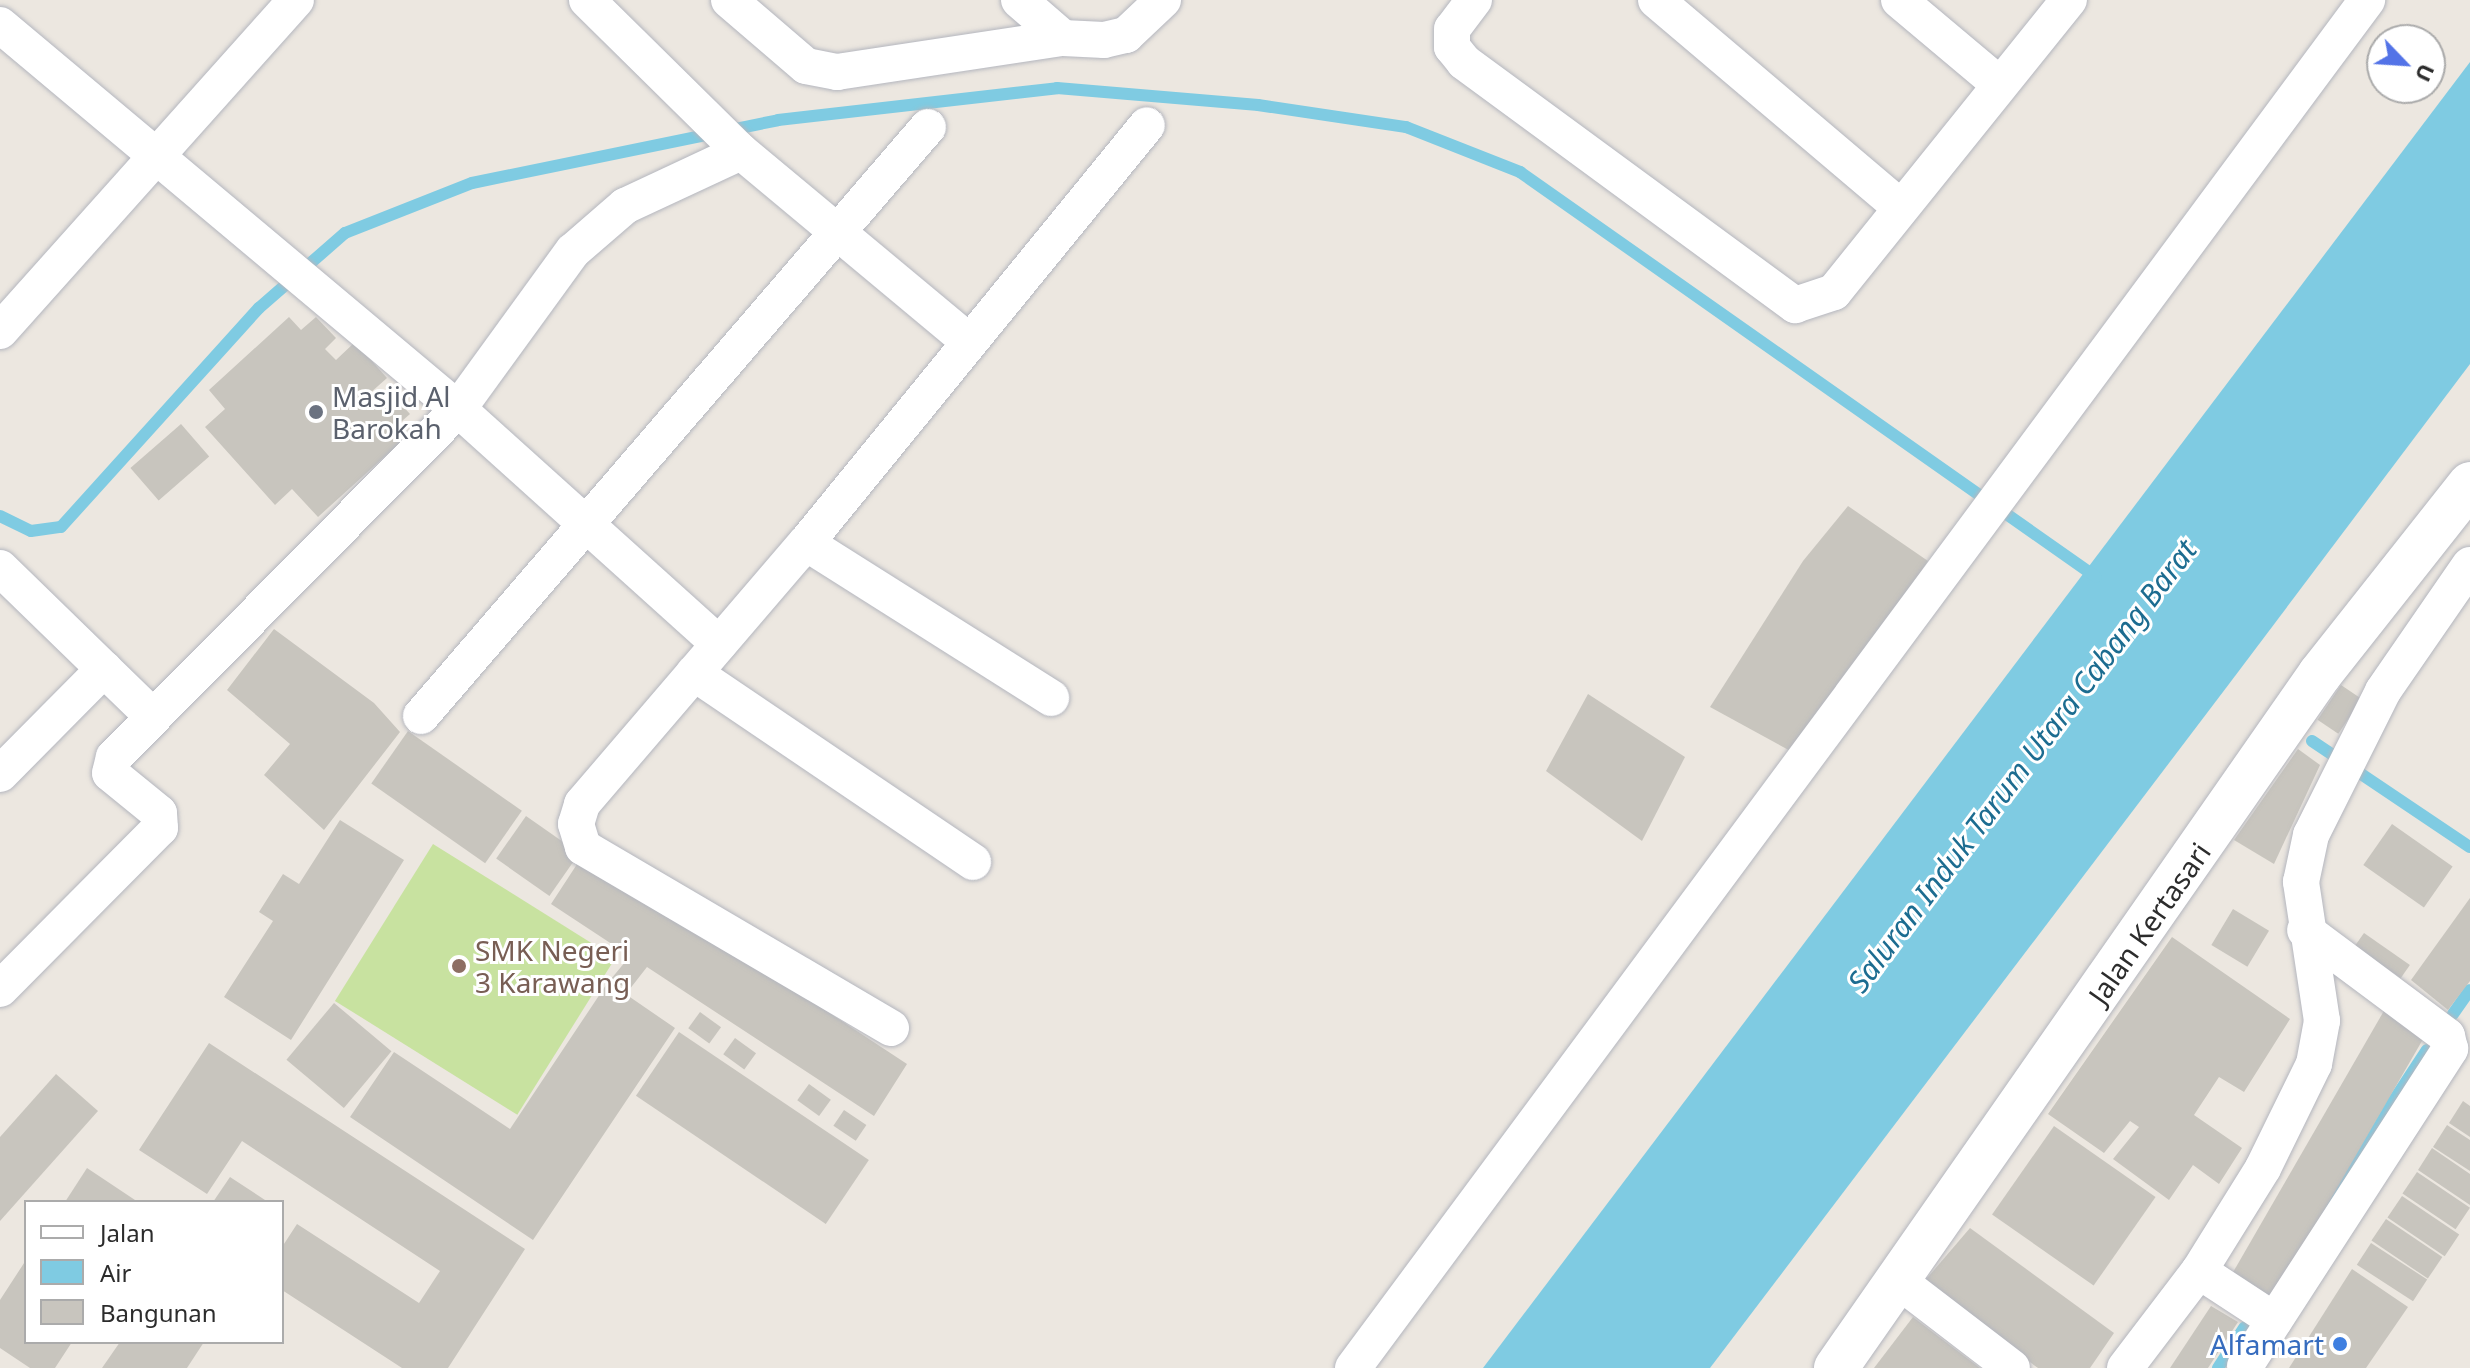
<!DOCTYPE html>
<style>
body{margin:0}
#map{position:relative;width:2470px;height:1368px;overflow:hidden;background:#ece7e0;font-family:"Noto Sans",sans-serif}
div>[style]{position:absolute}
.pitch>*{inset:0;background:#c8e2a0;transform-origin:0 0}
.water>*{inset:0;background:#7fcbe2}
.stream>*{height:12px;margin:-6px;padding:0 6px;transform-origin:6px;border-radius:6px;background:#7fcbe2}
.building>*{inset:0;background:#c8c5be;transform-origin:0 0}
.roads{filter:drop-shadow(0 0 2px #b4b6be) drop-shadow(0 0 2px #b4b6be)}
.minor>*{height:36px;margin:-18px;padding:0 18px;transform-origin:18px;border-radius:18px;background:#fff}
.tertiary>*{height:44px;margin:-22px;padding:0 22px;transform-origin:22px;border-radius:22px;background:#fff}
.dots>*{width:22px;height:22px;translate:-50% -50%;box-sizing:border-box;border:4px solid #fff;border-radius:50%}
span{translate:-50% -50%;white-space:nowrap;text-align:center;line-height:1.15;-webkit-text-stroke:6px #fff;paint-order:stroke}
.worship-label{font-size:28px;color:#5b616d}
.left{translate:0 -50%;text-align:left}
.street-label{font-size:28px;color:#2c2c2c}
.education-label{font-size:28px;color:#785e54}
.shop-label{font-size:28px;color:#366cbe}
.right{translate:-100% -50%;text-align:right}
.water-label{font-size:30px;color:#1c6c90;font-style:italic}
.legend{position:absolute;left:24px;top:1200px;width:260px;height:144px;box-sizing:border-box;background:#fff;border:2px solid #ababab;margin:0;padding:10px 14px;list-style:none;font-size:24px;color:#2c2c2c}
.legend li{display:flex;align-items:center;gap:16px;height:40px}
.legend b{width:40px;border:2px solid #ababab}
.north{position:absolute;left:2366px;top:24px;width:80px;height:80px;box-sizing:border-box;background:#fff;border:2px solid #ababab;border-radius:50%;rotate:115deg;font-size:22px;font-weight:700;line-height:32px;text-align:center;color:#2c2c2c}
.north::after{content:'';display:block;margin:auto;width:28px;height:36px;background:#5373e7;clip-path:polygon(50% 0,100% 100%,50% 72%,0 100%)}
</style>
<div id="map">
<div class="pitch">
<div style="left:433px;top:844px;width:215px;height:185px;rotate:32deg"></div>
</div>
<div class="water">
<div style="clip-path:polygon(2470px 62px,2470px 364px,2229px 684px,1710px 1368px,1483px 1368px)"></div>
</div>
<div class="stream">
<div style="left:0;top:516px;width:34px;rotate:26deg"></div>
<div style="left:31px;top:531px;width:30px;rotate:-8deg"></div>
<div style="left:61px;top:527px;width:295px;rotate:-47.9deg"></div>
<div style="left:259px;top:308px;width:114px;rotate:-41.1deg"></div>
<div style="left:345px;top:233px;width:136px;rotate:-21.5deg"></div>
<div style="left:472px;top:183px;width:312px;rotate:-11.6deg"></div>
<div style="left:778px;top:120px;width:281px;rotate:-6.5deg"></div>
<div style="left:1057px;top:88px;width:202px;rotate:4.8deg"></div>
<div style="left:1258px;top:105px;width:150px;rotate:8.5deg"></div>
<div style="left:1406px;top:127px;width:123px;rotate:21.5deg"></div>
<div style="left:1520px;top:172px;width:704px;rotate:35.11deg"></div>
<div style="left:2312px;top:741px;width:190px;rotate:33.9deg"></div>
<div style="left:2453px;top:1014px;width:29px;rotate:-55deg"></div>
<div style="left:2275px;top:1282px;width:277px;rotate:-56.8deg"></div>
<div style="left:2218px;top:1368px;width:48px;rotate:-57deg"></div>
</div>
<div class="building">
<div style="clip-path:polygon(289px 317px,301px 330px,316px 317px,336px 338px,325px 349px,336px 360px,355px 342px,387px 378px,369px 394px,374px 400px,387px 389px,410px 414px,394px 428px,404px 439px,318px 517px,292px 489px,275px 505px,205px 427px,225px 409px,209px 390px)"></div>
<div style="left:181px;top:424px;width:43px;height:67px;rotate:49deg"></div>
<div style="clip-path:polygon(1848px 506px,1928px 561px,1796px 754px,1710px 707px,1803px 561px)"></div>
<div style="clip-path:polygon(274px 629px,374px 703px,400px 732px,324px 830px,264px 775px,290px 744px,227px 690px)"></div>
<div style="left:2341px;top:685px;width:25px;height:42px;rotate:34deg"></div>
<div style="clip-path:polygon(1588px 694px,1685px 757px,1642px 841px,1546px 771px)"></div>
<div style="left:408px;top:731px;width:139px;height:64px;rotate:35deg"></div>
<div style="clip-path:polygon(2298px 749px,2320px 765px,2274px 864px,2234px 840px)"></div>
<div style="left:526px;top:816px;width:65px;height:52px;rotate:35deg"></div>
<div style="clip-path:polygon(340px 820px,404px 860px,291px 1040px,224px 997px,273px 921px,259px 912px,283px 874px,299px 884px)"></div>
<div style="left:2392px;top:824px;width:74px;height:50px;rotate:35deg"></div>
<div style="clip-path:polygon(585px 852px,907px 1064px,874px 1116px,647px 967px,629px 990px,611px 979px,630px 956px,551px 904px)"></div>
<div style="clip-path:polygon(2470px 898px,2470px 981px,2448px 1010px,2411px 980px)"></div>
<div style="left:2233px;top:909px;width:42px;height:42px;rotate:31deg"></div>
<div style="left:2364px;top:933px;width:56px;height:16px;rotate:35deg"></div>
<div style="clip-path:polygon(2172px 937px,2290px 1019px,2244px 1092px,2219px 1077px,2194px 1115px,2242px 1148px,2219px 1184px,2193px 1165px,2169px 1200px,2113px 1159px,2139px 1127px,2130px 1121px,2104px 1153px,2048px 1114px)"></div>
<div style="clip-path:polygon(608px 982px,675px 1028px,533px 1240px,350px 1117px,394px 1052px,510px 1129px)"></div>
<div style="left:334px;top:1003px;width:75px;height:74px;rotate:40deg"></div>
<div style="left:2385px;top:1009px;width:48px;height:308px;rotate:30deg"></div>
<div style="left:700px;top:1012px;width:26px;height:20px;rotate:36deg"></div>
<div style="left:679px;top:1032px;width:229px;height:77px;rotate:34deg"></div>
<div style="left:735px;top:1038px;width:26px;height:20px;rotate:36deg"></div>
<div style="clip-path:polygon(209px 1043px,525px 1249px,448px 1368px,402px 1368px,282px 1290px,282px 1247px,297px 1224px,419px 1303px,440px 1271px,242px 1141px,207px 1194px,139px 1150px)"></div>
<div style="clip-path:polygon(56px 1074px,98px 1111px,0 1221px,0 1137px)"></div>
<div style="left:809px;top:1084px;width:27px;height:20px;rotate:36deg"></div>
<div style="clip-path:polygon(2463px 1101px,2470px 1106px,2470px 1137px,2449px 1123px)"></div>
<div style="left:844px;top:1110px;width:27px;height:19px;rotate:34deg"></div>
<div style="clip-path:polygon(2447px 1125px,2470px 1140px,2470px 1171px,2433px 1147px)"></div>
<div style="left:2054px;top:1126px;width:124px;height:108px;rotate:35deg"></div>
<div style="clip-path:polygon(2432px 1148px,2470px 1174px,2470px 1205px,2418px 1170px)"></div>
<div style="clip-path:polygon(87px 1168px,138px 1202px,65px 1202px)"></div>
<div style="left:2417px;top:1172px;width:64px;height:26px;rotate:34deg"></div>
<div style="clip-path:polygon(230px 1177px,268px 1202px,213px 1202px)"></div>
<div style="left:2402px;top:1196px;width:69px;height:26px;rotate:34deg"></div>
<div style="left:2386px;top:1219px;width:68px;height:26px;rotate:34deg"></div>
<div style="clip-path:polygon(1970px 1228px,2114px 1333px,2090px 1368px,2038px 1368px,1922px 1284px)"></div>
<div style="left:2371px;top:1243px;width:67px;height:26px;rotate:33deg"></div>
<div style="clip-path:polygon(26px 1260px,26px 1342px,72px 1342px,55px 1368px,30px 1368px,0 1348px,0 1300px)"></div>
<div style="clip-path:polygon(2352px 1269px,2408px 1307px,2366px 1368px,2289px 1368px)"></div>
<div style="clip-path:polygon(2211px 1306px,2238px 1322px,2208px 1368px,2170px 1368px)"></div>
<div style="clip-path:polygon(1913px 1317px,1980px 1368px,1874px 1368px)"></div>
<div style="clip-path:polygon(120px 1342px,204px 1342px,187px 1368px,102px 1368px)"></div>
</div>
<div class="roads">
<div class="minor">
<div style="left:587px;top:0;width:214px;rotate:44.6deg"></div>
<div style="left:739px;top:150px;width:295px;rotate:39.8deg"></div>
<div style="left:729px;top:0;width:101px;rotate:40.6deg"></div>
<div style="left:806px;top:66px;width:32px;rotate:11deg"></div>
<div style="left:837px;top:72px;width:229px;rotate:-8.6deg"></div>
<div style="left:1063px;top:38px;width:41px;rotate:2.8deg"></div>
<div style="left:1104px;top:40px;width:23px;rotate:-13deg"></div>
<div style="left:1126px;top:35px;width:51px;rotate:-43.4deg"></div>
<div style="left:1019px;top:0;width:58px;rotate:40.8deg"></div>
<div style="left:1474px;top:0;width:36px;rotate:127deg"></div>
<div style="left:1452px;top:29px;width:18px;rotate:90deg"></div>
<div style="left:1452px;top:47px;width:19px;rotate:51deg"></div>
<div style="left:1464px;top:62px;width:411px;rotate:36.3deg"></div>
<div style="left:1795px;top:305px;width:41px;rotate:-18.4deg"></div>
<div style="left:1834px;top:292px;width:375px;rotate:-51.2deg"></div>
<div style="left:1656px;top:0;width:317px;rotate:40.3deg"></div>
<div style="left:1899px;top:0;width:129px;rotate:40deg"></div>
<div style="left:0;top:25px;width:598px;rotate:39.98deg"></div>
<div style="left:458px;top:409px;width:351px;rotate:42deg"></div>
<div style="left:0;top:331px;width:444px;rotate:-48.2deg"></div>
<div style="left:806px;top:543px;width:290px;rotate:32.3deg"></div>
<div style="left:0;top:568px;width:214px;rotate:44.2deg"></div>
<div style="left:694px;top:673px;width:337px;rotate:34.1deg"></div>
<div style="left:421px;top:716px;width:777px;rotate:-49.28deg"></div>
<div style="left:0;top:774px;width:148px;rotate:-45.3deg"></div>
<div style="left:0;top:989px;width:227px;rotate:-45.2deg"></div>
<div style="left:160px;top:828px;width:15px;rotate:-94deg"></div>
<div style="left:159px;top:813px;width:63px;rotate:-140.8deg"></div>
<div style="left:110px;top:773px;width:16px;rotate:-76deg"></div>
<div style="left:114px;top:757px;width:489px;rotate:-45.3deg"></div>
<div style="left:458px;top:409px;width:195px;rotate:-54deg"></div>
<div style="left:573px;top:251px;width:69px;rotate:-40.9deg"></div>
<div style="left:625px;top:206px;width:128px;rotate:-25deg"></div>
<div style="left:891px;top:1028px;width:357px;rotate:-149.6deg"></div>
<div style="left:583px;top:847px;width:24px;rotate:-107deg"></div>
<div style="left:576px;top:824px;width:21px;rotate:-73deg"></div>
<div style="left:582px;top:804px;width:344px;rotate:-49.4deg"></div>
<div style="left:806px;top:543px;width:539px;rotate:-50.79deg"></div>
<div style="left:2199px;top:1271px;width:90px;rotate:33.2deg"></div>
<div style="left:1900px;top:1282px;width:141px;rotate:37.5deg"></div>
<div style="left:2245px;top:1366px;width:378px;rotate:-57.1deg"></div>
<div style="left:2450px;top:1049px;width:13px;rotate:-103deg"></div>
<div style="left:2447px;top:1036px;width:177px;rotate:-143.3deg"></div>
<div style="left:1353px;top:1368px;width:1703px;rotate:-53.45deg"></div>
<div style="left:2125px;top:1368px;width:122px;rotate:-52.7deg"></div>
<div style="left:2199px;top:1271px;width:121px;rotate:-58.1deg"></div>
<div style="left:2263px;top:1168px;width:116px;rotate:-63.9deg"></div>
<div style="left:2314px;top:1064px;width:44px;rotate:-79.5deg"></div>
<div style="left:2322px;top:1021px;width:141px;rotate:-98.6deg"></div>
<div style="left:2301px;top:882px;width:48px;rotate:-78deg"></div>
<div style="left:2311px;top:835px;width:161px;rotate:-63.4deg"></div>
<div style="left:2383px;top:691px;width:153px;rotate:-55.4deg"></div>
</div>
<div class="tertiary">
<div style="left:1836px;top:1368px;width:846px;rotate:-55.11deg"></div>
<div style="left:2320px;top:674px;width:242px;rotate:-51.7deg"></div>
</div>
</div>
<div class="dots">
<div style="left:316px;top:412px;background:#6b7280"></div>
<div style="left:459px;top:966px;background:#8d6e63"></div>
<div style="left:2340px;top:1344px;background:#3f7fe0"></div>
</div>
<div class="worship-label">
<span class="left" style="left:332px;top:412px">Masjid Al<br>Barokah</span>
</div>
<div class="street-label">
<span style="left:2149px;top:923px;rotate:-55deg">Jalan Kertasari</span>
</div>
<div class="education-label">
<span class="left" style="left:475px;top:966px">SMK Negeri<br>3 Karawang</span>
</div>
<div class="shop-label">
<span class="right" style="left:2324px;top:1344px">Alfamart</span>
</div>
<div class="water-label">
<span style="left:2022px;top:766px;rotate:-53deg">Saluran Induk Tarum Utara Cabang Barat</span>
</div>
<ul class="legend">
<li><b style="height:10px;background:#fff"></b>Jalan</li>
<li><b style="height:22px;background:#7fcbe2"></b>Air</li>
<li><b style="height:22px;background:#c8c5be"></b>Bangunan</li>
</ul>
<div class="north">U</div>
</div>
